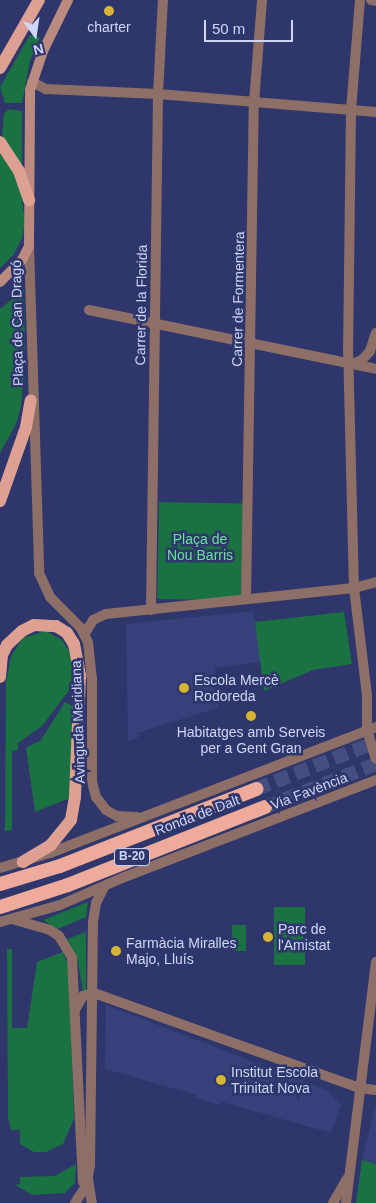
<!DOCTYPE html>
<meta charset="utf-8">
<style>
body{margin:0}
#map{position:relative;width:376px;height:1203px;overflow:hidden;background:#2e366b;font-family:Arial,sans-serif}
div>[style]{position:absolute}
.built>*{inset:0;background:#36407b}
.green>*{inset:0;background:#1a7141;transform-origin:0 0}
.trunk-tunnel>*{height:14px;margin-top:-7px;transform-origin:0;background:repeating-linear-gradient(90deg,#464e80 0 14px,transparent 0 21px)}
.minor>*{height:10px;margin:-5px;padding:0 5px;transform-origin:5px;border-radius:5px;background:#8e6f68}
.tertiary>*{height:10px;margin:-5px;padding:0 5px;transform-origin:5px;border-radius:5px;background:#8e6f68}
.secondary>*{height:10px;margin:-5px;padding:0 5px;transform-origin:5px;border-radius:5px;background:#bb8b80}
.primary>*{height:12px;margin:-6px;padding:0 6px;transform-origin:6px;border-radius:6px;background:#dea092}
.trunk>*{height:14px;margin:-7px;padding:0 7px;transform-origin:7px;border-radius:7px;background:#eeaa9a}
.dots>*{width:14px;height:14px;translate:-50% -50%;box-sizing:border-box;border:2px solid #2e366b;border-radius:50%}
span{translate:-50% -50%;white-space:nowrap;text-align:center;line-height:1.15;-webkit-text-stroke:5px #2e366b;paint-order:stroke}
.shield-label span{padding:1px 4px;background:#2e366b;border:1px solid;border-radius:4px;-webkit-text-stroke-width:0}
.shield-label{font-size:12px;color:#ced7f7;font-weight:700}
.poi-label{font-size:14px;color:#ced7f7}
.left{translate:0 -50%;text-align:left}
.street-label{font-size:14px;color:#ced7f7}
.park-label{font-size:14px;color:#67e396}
.north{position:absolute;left:10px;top:10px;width:50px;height:50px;-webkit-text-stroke:4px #2e366b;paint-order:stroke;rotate:166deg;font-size:14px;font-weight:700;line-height:20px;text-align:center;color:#ced7f7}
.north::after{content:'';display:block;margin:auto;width:18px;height:22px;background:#ced7f7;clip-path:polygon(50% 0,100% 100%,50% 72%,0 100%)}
.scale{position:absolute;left:204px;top:20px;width:89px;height:22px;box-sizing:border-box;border:2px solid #ced7f7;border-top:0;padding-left:6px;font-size:15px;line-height:18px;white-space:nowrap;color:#ced7f7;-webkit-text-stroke:4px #2e366b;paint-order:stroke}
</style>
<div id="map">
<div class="built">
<div style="clip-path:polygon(254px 611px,261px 662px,215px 668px,218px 708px,137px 733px,138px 738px,128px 741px,126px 624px)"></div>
<div style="clip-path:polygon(106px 1005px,327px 1090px,341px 1105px,331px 1133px,222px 1102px,220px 1105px,195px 1098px,196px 1095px,105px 1069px)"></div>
<div style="clip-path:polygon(376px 1104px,376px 1164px,362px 1160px)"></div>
</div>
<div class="green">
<div style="clip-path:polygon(30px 35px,40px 38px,30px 61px,22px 103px,5px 103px,0 87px)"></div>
<div style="clip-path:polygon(9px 109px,22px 111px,22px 168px,2px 135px,4px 114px)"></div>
<div style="clip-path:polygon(0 148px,20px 183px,25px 223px,22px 238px,14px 254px,0 268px)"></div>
<div style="clip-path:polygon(24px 289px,25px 359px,21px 406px,16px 424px,0 453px,0 309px)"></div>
<div style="left:159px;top:502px;width:84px;height:97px;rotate:1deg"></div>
<div style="clip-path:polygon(344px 612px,352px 664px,313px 670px,264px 691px,255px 622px)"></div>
<div style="clip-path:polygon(46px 631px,62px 640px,71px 654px,75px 691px,70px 689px,42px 726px,18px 743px,18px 750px,12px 751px,12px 830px,5px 831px,6px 682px,11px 656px,23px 638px)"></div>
<div style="clip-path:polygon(65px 702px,74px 707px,70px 798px,35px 812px,26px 748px,41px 740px)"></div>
<div style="clip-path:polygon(88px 902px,86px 917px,58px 929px,43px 920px)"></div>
<div style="left:274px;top:907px;width:31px;height:58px"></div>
<div style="left:232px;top:925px;width:14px;height:26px"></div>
<div style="clip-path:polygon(86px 932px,86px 991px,83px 991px,77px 957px,67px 939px)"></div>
<div style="clip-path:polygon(7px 949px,12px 949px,12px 1028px,27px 1028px,37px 962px,63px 952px,69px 968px,74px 1119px,63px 1144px,46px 1152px,34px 1152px,20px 1144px,20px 1130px,11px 1130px,8px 1117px)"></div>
<div style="clip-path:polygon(362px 1160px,376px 1164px,376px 1203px,356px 1203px)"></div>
<div style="clip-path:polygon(76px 1164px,75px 1183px,65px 1193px,32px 1195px,15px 1185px,20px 1184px,20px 1177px,55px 1176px)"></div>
</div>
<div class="trunk-tunnel">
<div style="left:256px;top:789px;width:129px;rotate:-21.4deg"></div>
<div style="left:265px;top:807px;width:119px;rotate:-21.2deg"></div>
</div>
<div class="minor">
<div style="left:360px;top:0;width:110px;rotate:94.7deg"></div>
<div style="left:351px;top:110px;width:235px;rotate:90.7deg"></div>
<div style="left:348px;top:345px;width:243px;rotate:88.6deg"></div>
<div style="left:354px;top:588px;width:109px;rotate:83.1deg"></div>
<div style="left:367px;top:696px;width:34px;rotate:90deg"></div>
<div style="left:367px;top:730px;width:30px;rotate:73deg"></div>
<div style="left:371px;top:0;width:5px;rotate:11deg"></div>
<div style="left:32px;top:82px;width:16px;rotate:27deg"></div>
<div style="left:46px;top:89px;width:112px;rotate:2.6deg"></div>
<div style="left:158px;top:94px;width:219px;rotate:4.7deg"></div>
<div style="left:29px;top:246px;width:327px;rotate:88.2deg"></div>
<div style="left:39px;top:573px;width:26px;rotate:65deg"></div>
<div style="left:50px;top:597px;width:42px;rotate:45deg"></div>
<div style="left:80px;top:627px;width:17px;rotate:62deg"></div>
<div style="left:88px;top:642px;width:37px;rotate:84deg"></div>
<div style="left:92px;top:679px;width:103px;rotate:90deg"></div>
<div style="left:92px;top:782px;width:16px;rotate:75deg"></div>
<div style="left:96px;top:797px;width:16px;rotate:52deg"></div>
<div style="left:106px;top:810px;width:13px;rotate:29deg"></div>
<div style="left:117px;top:816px;width:20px;rotate:3deg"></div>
<div style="left:89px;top:310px;width:293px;rotate:11.6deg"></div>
<div style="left:350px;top:365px;width:13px;rotate:-23deg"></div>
<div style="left:362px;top:360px;width:12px;rotate:-48deg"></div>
<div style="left:370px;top:351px;width:19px;rotate:-72deg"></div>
<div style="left:246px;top:599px;width:497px;rotate:-89.1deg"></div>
<div style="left:254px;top:102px;width:102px;rotate:-85.5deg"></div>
<div style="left:151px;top:610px;width:516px;rotate:-89.22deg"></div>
<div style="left:158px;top:94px;width:94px;rotate:-87deg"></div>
<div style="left:85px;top:633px;width:15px;rotate:-58deg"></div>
<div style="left:93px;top:620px;width:14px;rotate:-25deg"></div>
<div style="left:106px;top:614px;width:249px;rotate:-6deg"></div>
<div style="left:354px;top:588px;width:23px;rotate:-15deg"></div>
<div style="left:12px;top:919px;width:40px;rotate:16deg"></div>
<div style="left:50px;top:930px;width:11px;rotate:34deg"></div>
<div style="left:59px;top:936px;width:26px;rotate:59deg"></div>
<div style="left:72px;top:958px;width:224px;rotate:87.2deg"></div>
<div style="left:76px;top:1008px;width:14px;rotate:-60deg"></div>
<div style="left:83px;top:996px;width:11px;rotate:-15deg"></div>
<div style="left:94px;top:993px;width:282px;rotate:19.7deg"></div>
<div style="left:359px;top:1088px;width:17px;rotate:7deg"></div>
<div style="left:88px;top:1179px;width:24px;rotate:81deg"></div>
<div style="left:75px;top:1203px;width:20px;rotate:-57deg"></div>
<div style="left:86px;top:1186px;width:21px;rotate:-79deg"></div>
<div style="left:90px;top:1165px;width:243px;rotate:-89.3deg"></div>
<div style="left:93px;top:922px;width:19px;rotate:-81deg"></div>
<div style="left:96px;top:903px;width:18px;rotate:-63deg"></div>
<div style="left:333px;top:1203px;width:28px;rotate:-60deg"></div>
<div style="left:346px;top:1203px;width:243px;rotate:-82.9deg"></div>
</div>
<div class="tertiary">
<div style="left:0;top:868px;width:52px;rotate:-16.7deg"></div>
<div style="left:50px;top:853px;width:350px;rotate:-21.1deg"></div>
<div style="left:0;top:922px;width:62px;rotate:-15.8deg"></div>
<div style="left:60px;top:905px;width:68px;rotate:-23.5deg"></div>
<div style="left:122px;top:878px;width:272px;rotate:-21.1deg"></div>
</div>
<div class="secondary">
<div style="left:0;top:282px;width:31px;rotate:-45deg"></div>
<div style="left:22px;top:260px;width:16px;rotate:-63deg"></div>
<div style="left:29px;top:246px;width:156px;rotate:-89.6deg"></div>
<div style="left:30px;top:90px;width:41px;rotate:-71.6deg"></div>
<div style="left:43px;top:51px;width:57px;rotate:-63.9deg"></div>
</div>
<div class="primary">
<div style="left:0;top:68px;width:78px;rotate:-60.2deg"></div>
<div style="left:0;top:142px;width:35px;rotate:57deg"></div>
<div style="left:19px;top:171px;width:31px;rotate:71deg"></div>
<div style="left:0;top:501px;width:78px;rotate:-70.6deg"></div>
<div style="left:26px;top:427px;width:27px;rotate:-80deg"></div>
<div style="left:0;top:677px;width:22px;rotate:-85deg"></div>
<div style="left:2px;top:655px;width:11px;rotate:-63deg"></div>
<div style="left:7px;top:645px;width:21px;rotate:-43deg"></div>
<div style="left:22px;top:631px;width:13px;rotate:-27deg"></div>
<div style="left:34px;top:625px;width:22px;rotate:3deg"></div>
<div style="left:56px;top:626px;width:13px;rotate:32deg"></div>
<div style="left:67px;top:633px;width:13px;rotate:58deg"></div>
<div style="left:74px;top:644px;width:33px;rotate:79deg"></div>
<div style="left:80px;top:676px;width:121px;rotate:92.4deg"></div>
<div style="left:75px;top:797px;width:23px;rotate:100deg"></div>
<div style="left:71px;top:820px;width:32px;rotate:129deg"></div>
<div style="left:51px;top:845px;width:33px;rotate:149deg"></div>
</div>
<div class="trunk">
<div style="left:0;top:884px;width:63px;rotate:-16.7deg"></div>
<div style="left:60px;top:866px;width:211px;rotate:-21.4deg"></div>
<div style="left:0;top:907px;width:71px;rotate:-17.9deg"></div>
<div style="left:68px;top:885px;width:212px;rotate:-21.6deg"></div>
</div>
<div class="dots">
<div style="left:109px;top:11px;background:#d6b534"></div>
<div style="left:184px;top:688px;background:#d6b534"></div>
<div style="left:251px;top:716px;background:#d6b534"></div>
<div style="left:268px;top:937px;background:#d6b534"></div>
<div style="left:116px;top:951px;background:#d6b534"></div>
<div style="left:221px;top:1080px;background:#d6b534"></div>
</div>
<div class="shield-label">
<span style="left:132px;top:857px">B-20</span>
</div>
<div class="poi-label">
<span style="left:109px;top:27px">charter</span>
<span class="left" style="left:194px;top:688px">Escola Mercè<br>Rodoreda</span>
<span style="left:251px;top:740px">Habitatges amb Serveis<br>per a Gent Gran</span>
<span class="left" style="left:278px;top:937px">Parc de<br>l'Amistat</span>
<span class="left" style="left:126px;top:951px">Farmàcia Miralles<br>Majo, Lluís</span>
<span class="left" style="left:231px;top:1080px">Institut Escola<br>Trinitat Nova</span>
</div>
<div class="street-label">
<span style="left:238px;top:299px;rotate:-89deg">Carrer de Formentera</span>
<span style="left:141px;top:305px;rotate:-89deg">Carrer de la Florida</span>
<span style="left:17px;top:323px;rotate:-91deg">Plaça de Can Dragó</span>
<span style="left:78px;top:722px;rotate:-92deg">Avinguda Meridiana</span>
<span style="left:309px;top:791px;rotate:-21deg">Via Favència</span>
<span style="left:197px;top:815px;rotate:-21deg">Ronda de Dalt</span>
</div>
<div class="park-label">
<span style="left:200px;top:547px">Plaça de<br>Nou Barris</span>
</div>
<div class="north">N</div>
<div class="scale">50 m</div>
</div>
